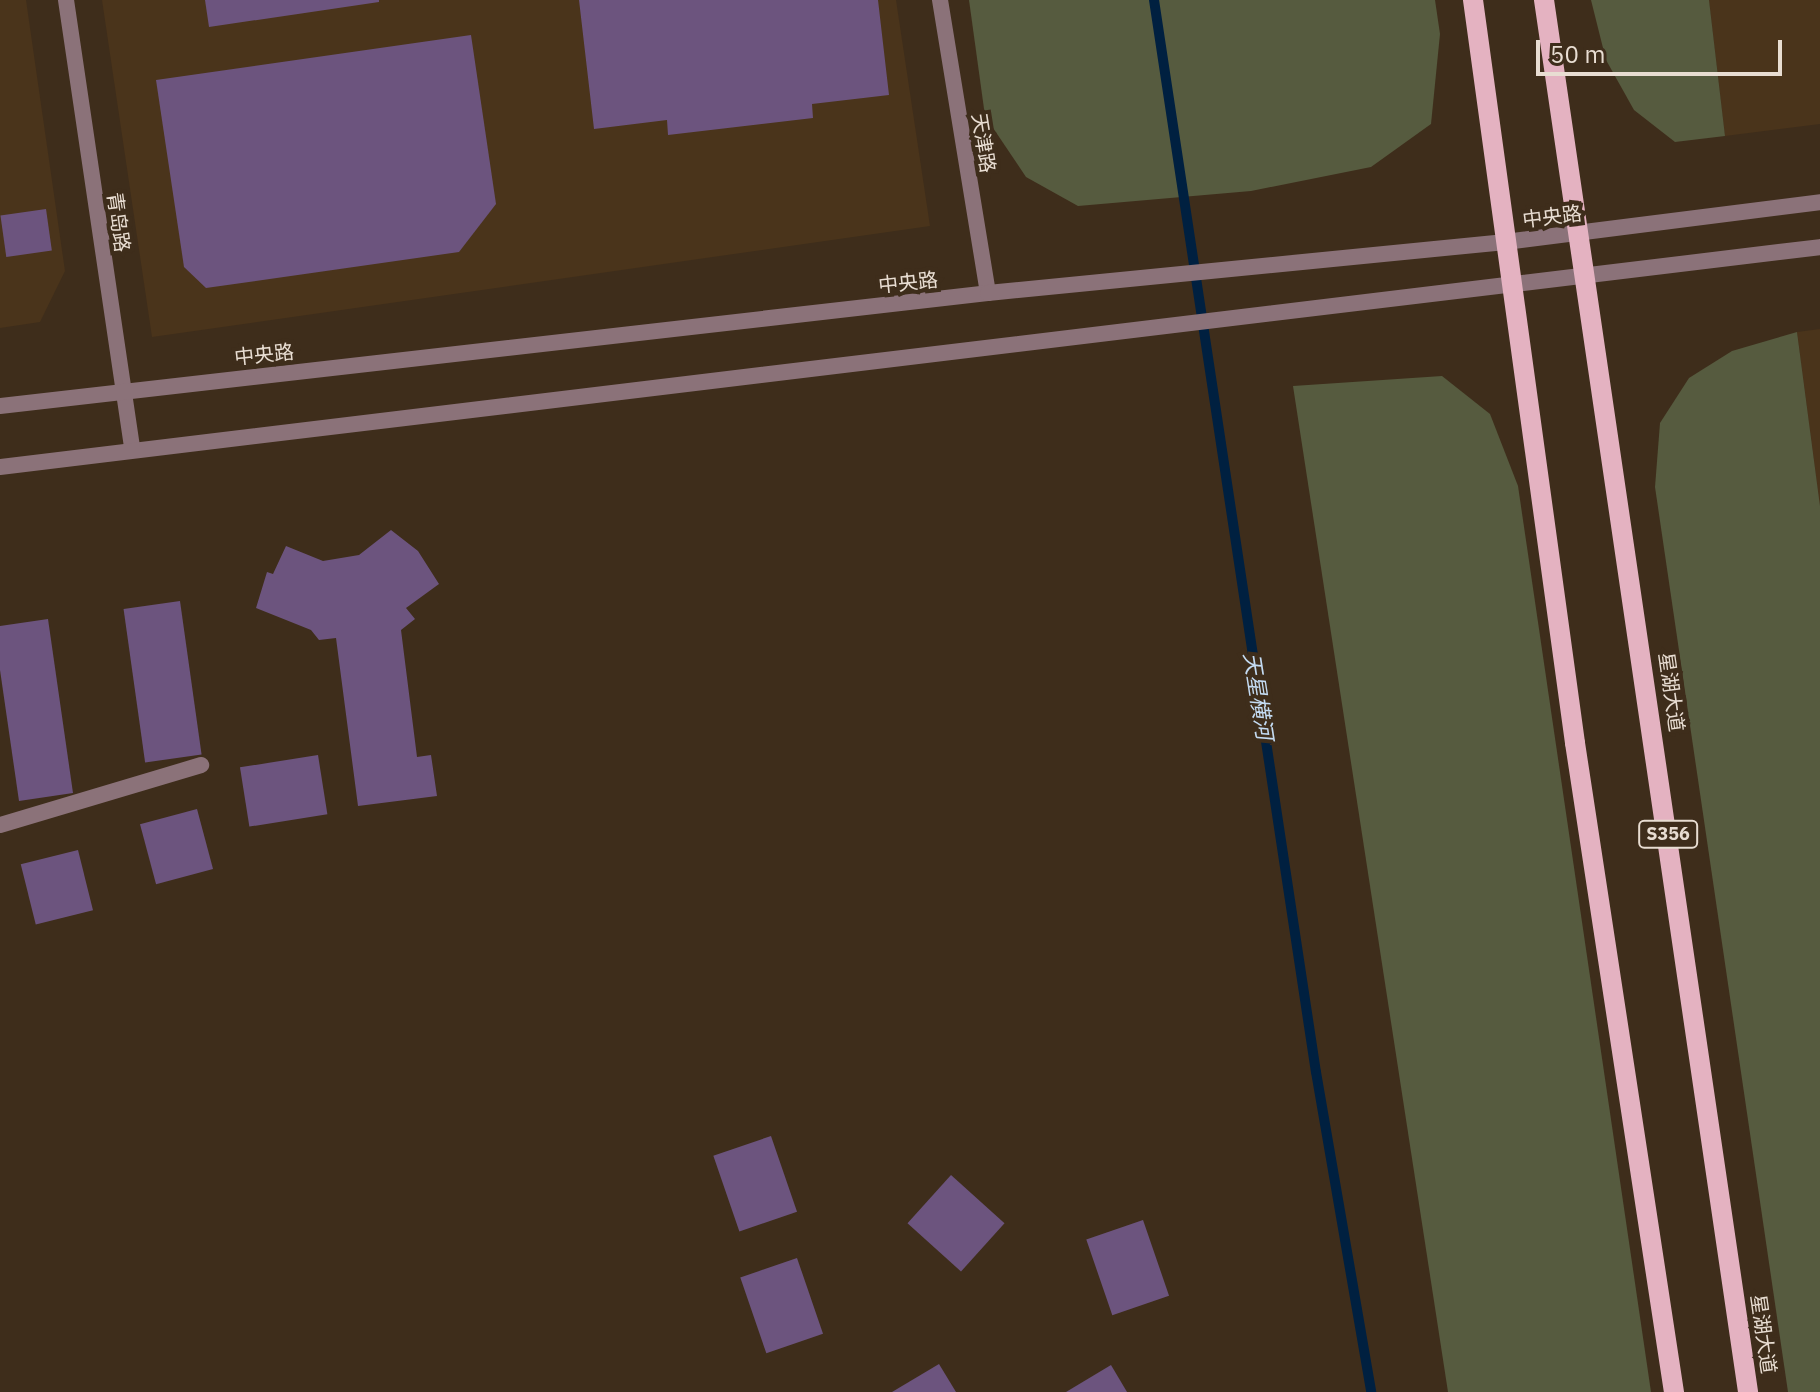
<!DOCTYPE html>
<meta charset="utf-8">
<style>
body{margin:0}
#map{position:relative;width:1820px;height:1392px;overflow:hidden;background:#3e2d1b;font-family:"IBM Plex Sans","Noto Sans SC",sans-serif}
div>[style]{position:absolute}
.built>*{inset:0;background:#4a341b}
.green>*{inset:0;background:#565b3f}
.stream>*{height:10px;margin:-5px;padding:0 5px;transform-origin:5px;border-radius:5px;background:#002040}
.building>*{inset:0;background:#6c547e;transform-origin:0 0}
.minor>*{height:16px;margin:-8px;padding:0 8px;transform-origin:8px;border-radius:8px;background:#8b7279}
.tertiary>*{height:16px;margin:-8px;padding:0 8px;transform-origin:8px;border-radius:8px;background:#8b7279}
.primary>*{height:20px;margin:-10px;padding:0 10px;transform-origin:10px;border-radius:10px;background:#e4b2c1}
span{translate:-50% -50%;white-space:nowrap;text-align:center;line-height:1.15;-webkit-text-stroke:8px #3e2d1b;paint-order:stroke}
.shield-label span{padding:2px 6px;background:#3e2d1b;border:2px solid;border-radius:6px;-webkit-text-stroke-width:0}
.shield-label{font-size:18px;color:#e8ddd2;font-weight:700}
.street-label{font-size:20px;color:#e8ddd2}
.water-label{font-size:22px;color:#c4dbf2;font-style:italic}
.scale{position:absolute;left:1536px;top:40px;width:246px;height:36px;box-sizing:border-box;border:4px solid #e8ddd2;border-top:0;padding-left:10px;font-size:24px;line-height:28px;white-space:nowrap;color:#e8ddd2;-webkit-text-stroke:6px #3e2d1b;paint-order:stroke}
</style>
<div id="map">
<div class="built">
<div style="clip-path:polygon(0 0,26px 0,65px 271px,40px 322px,0 328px)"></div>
<div style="clip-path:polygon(102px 0,896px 0,930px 226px,152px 337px)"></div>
<div style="clip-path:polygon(1709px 0,1820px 0,1820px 124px,1725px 136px)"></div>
<div style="clip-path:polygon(1820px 329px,1820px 506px,1797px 332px)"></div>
</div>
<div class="green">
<div style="clip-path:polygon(969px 0,1435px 0,1440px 34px,1431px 124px,1371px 167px,1251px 191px,1078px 206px,1026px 177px,985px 116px)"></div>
<div style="clip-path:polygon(1591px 0,1709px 0,1725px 136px,1675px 142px,1634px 110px,1606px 60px)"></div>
<div style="clip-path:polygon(1797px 332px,1820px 506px,1820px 1392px,1788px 1392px,1655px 487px,1660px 423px,1689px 378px,1732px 351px)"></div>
<div style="clip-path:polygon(1442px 376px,1490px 414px,1518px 486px,1651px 1392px,1448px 1392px,1293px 386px)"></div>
</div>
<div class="stream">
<div style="left:1154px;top:0;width:1084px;rotate:81.41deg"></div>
<div style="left:1316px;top:1072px;width:325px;rotate:80.2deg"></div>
</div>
<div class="building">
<div style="clip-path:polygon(205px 0,379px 0,379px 2px,209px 27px)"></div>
<div style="clip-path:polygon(579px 0,878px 0,889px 95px,812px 104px,813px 118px,668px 135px,667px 120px,594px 129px)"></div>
<div style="clip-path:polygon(471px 35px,496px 204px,459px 252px,206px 288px,184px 267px,156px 80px)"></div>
<div style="left:46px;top:209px;width:42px;height:46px;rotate:82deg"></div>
<div style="clip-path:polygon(391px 530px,418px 551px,439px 584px,406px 608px,415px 619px,401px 630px,417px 757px,431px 755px,437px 796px,358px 806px,336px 638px,319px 640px,311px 630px,256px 608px,267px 572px,273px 574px,286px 546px,323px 561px,359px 555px)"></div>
<div style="left:180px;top:601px;width:155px;height:57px;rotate:82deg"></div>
<div style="clip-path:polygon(48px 619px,73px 793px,19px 801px,0 670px,0 626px)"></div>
<div style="left:318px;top:755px;width:60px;height:79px;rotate:81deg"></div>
<div style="left:197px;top:809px;width:62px;height:59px;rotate:75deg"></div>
<div style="left:78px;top:850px;width:62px;height:59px;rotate:76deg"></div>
<div style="left:771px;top:1136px;width:80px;height:61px;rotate:71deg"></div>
<div style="left:951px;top:1175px;width:72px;height:65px;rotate:42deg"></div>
<div style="left:1143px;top:1220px;width:80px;height:60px;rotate:71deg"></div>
<div style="left:797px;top:1258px;width:80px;height:60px;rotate:71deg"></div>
<div style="clip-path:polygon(939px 1364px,956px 1392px,892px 1392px)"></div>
<div style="clip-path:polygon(1111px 1365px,1127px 1392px,1066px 1392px)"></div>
</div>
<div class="minor">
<div style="left:0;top:825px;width:210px;rotate:-16.6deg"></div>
</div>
<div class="tertiary">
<div style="left:66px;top:0;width:454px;rotate:81.6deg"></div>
<div style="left:940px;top:0;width:297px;rotate:80.7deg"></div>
<div style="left:0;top:406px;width:994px;rotate:-6.52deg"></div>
<div style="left:988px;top:293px;width:520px;rotate:-5.63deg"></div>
<div style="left:1505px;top:242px;width:318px;rotate:-7.2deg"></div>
<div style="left:0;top:467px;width:1833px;rotate:-6.89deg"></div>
</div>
<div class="primary">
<div style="left:1473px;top:0;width:750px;rotate:82.18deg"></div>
<div style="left:1575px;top:743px;width:657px;rotate:81.33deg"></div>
<div style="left:1544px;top:0;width:1407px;rotate:81.66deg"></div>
</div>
<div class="shield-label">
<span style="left:1668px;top:834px">S356</span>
</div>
<div class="street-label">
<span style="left:984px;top:143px;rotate:81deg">天津路</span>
<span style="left:1552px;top:216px;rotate:-7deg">中央路</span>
<span style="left:119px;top:222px;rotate:82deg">青岛路</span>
<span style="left:908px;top:282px;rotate:-6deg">中央路</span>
<span style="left:264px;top:354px;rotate:-6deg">中央路</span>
<span style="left:1672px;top:692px;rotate:82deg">星湖大道</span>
<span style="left:1764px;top:1334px;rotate:82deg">星湖大道</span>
</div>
<div class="water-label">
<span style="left:1259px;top:696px;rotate:81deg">天星横河</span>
</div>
<div class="scale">50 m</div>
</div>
